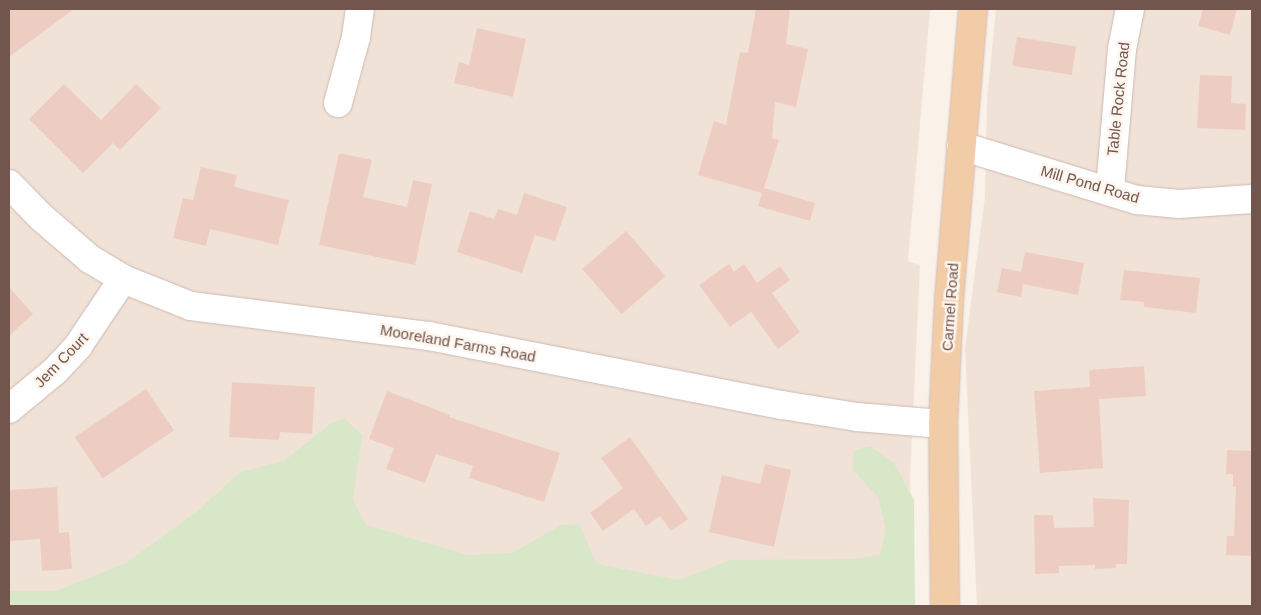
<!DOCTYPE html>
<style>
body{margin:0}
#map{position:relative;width:1261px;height:615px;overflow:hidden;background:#faf1e8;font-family:Arial,sans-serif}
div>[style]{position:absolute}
.residential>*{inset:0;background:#f1e2d7}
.green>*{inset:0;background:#d8e7c7}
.building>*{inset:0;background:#edcdc2;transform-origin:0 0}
.roads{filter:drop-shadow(0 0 1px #cdbab2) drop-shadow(0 0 1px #cdbab2)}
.minor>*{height:28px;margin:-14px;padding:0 14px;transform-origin:14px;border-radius:14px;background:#fff}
.major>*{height:28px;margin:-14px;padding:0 14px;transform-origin:14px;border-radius:14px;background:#f2cca6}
span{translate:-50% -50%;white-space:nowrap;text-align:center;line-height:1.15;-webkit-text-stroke:5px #fdf5ee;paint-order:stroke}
.street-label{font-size:15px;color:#72564e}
.frame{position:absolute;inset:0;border:10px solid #72564e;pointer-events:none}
</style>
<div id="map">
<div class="residential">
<div style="clip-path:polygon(9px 9px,930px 9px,908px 261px,920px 265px,910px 477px,913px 606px,9px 606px)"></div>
<div style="clip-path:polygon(996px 9px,1252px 9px,1252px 606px,977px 606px,965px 348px,985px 197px,987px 99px)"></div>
</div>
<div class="green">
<div style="clip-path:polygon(344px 418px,362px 435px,353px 500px,366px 525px,468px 555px,512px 553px,561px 525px,579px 524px,597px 564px,679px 580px,730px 560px,854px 559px,880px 555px,886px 530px,878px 497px,853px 470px,854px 451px,870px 446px,894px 463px,914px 500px,915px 606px,9px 606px,9px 591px,56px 591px,126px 563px,200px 509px,240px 472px,284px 461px,330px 424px)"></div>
</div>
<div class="building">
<div style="clip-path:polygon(9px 9px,74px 9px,9px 57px)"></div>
<div style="clip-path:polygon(756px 9px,790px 9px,786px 44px,808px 49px,796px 107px,775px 102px,772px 138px,779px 140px,764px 188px,815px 203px,810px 221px,758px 206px,762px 193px,698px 175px,714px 121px,726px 125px,740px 52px,748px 53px)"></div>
<div style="clip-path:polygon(1203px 9px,1237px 9px,1230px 35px,1198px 26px)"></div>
<div style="clip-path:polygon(477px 28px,526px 39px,513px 97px,454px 83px,459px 62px,469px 65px)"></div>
<div style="left:1017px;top:37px;width:60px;height:29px;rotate:9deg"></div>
<div style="clip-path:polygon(1200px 75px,1232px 76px,1231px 103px,1246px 104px,1245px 130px,1197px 128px)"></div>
<div style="clip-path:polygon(64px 84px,101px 120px,136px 84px,161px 108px,120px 150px,113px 143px,83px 173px,29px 119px)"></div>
<div style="clip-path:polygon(339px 153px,372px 160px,363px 197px,407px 207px,413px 180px,432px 184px,415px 265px,319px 245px)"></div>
<div style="clip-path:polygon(201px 167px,237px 175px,234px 187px,289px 200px,278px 245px,210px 229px,206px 246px,173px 238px,183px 198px,193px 200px)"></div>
<div style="clip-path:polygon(524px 193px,567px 207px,555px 241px,535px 235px,522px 273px,457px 252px,470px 211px,494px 219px,498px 209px,517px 215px)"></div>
<div style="left:626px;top:231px;width:60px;height:58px;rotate:49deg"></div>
<div style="clip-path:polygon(1025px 252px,1084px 263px,1078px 295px,1023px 284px,1021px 297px,997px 292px,1002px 268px,1021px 272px)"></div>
<div style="clip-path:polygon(729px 264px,734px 272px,744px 264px,757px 283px,780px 266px,790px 280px,772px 293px,800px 332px,778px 349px,751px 312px,730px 327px,699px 285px)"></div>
<div style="clip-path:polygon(1124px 270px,1200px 278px,1196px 313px,1144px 307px,1144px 302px,1120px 300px)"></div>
<div style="clip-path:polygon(9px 287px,33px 314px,9px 336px)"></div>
<div style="clip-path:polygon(1144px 366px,1146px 396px,1099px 399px,1103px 468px,1040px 473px,1034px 391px,1090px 387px,1089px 370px)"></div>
<div style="clip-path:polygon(232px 382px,315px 387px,312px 434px,280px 432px,279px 440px,229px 437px)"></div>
<div style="left:146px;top:389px;width:50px;height:86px;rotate:56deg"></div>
<div style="clip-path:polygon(387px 391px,450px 415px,449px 417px,560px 453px,544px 502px,469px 478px,473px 466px,436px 454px,425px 483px,386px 469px,394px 448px,369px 439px)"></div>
<div style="clip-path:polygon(630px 437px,688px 519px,671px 531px,660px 516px,646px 526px,634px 509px,603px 531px,590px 513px,623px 488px,601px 458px)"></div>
<div style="clip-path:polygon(1227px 450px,1252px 451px,1252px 556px,1226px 555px,1227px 536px,1234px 536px,1236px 487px,1233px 487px,1233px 474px,1226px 474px)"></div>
<div style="clip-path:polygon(765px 464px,791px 470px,774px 547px,709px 532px,722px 475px,760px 484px)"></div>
<div style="clip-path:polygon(57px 487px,59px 533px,69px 532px,72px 569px,42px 571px,40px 539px,9px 541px,9px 490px)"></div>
<div style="clip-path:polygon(1093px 498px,1129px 500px,1127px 564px,1116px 564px,1116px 568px,1095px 569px,1095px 565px,1059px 566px,1059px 573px,1035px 574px,1034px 515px,1053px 515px,1054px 528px,1094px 527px)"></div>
</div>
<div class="roads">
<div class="minor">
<div style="left:338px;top:103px;width:68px;rotate:-74.7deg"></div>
<div style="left:356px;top:37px;width:28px;rotate:-82deg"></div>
<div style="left:961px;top:146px;width:184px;rotate:17.1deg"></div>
<div style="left:1137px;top:200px;width:42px;rotate:5.4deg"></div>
<div style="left:1179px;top:204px;width:73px;rotate:-3.9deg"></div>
<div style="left:9px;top:184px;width:46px;rotate:45.9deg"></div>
<div style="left:41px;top:217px;width:65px;rotate:40.6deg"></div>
<div style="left:90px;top:259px;width:39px;rotate:31deg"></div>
<div style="left:123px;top:279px;width:73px;rotate:21.7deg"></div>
<div style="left:191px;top:306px;width:240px;rotate:7.2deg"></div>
<div style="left:429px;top:336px;width:360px;rotate:11.1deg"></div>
<div style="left:782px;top:405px;width:76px;rotate:9.1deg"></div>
<div style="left:857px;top:417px;width:86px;rotate:4.7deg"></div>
<div style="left:1110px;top:189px;width:141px;rotate:-85.1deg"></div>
<div style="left:1122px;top:49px;width:41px;rotate:-78.7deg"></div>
<div style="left:9px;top:409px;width:60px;rotate:-39.6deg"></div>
<div style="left:55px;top:371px;width:34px;rotate:-47deg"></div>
<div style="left:78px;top:346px;width:81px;rotate:-56.1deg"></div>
</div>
<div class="major">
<div style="left:945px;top:606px;width:182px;rotate:-90.6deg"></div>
<div style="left:943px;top:424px;width:124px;rotate:-87.2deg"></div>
<div style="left:949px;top:300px;width:292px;rotate:-85.3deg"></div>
</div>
</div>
<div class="street-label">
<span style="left:1118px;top:99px;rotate:-84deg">Table Rock Road</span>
<span style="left:1090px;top:184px;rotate:16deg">Mill Pond Road</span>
<span style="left:950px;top:307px;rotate:-86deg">Carmel Road</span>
<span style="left:458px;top:343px;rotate:10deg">Mooreland Farms Road</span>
<span style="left:61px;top:360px;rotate:-46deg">Jem Court</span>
</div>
<div class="frame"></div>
</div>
